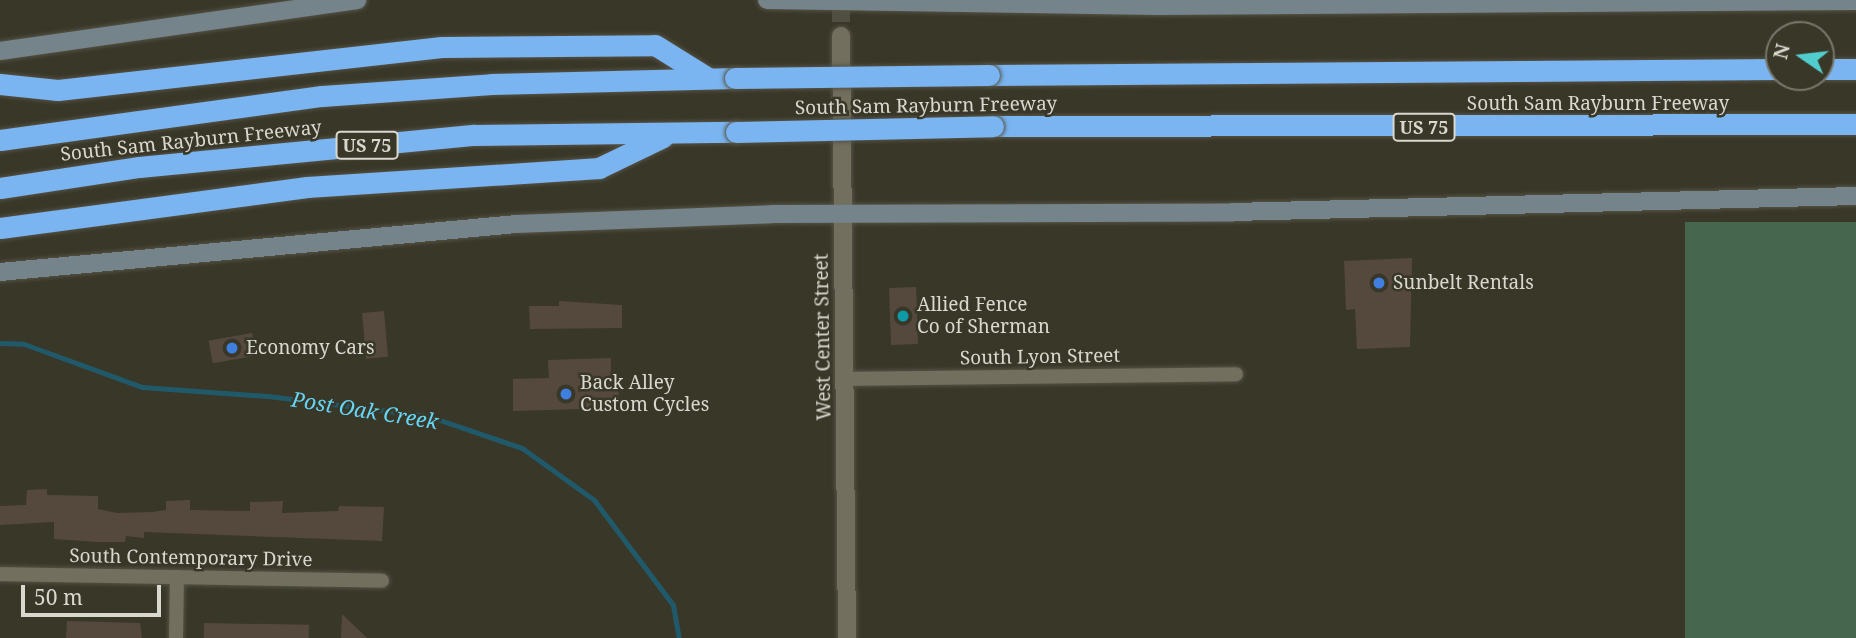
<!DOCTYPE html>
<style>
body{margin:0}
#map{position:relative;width:1856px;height:638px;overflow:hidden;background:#393728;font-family:"Noto Serif",serif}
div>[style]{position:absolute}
.green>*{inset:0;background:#47664e;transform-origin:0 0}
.stream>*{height:5px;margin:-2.5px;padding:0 2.5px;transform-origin:2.5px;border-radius:2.5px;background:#205a6a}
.building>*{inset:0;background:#55493e;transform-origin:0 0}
.tertiary-tunnel>*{height:18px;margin-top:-9px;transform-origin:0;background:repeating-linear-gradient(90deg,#514f41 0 18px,transparent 0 27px)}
.roads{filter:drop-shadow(0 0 2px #555245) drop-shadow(0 0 2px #555245)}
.minor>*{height:14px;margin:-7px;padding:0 7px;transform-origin:7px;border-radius:7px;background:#726f5e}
.tertiary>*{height:18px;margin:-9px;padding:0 9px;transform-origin:9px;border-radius:9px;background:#726f5e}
.secondary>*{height:18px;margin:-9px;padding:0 9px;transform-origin:9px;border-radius:9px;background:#74848a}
.motorway>*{height:21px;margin:-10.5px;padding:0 10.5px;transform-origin:10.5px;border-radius:10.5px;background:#7ab5f1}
.bridges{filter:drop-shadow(0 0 2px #555245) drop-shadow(0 0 2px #555245)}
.motorway-bridge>*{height:21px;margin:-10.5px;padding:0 10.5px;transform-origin:10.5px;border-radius:10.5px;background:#7ab5f1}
.dots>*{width:19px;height:19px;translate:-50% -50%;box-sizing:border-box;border:4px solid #393728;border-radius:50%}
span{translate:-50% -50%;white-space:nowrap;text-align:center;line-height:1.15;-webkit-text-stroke:5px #393728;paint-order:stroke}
.shield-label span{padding:2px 5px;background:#393728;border:2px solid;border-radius:5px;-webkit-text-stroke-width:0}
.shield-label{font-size:18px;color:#d9d8cf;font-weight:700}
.street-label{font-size:19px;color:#d9d8cf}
.poi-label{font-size:19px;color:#d9d8cf}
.left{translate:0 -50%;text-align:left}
.water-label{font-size:21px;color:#65d5f6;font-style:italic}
.north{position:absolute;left:1765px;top:21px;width:70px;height:70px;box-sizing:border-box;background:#393728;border:2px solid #79776b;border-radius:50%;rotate:284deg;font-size:19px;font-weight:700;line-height:28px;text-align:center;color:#d9d8cf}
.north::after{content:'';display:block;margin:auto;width:24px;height:32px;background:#52cdce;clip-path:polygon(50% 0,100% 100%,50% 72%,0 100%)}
.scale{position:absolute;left:21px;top:585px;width:140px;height:32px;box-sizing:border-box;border:4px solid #d9d8cf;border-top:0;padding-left:9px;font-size:21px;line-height:24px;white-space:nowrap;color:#d9d8cf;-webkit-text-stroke:5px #393728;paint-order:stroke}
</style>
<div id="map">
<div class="green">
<div style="left:1685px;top:222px;width:171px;height:416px"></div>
</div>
<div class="stream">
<div style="left:0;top:343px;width:24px;rotate:2deg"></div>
<div style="left:24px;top:344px;width:126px;rotate:20deg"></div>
<div style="left:142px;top:387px;width:126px;rotate:4.1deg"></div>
<div style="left:268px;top:396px;width:161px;rotate:7.1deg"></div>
<div style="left:428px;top:416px;width:99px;rotate:18.8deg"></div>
<div style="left:522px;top:448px;width:89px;rotate:35.8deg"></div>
<div style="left:594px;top:500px;width:131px;rotate:53deg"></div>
<div style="left:673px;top:605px;width:34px;rotate:80deg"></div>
</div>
<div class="building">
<div style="clip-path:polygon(1412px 258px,1410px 347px,1357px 349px,1355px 309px,1346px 310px,1344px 261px)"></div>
<div style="left:916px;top:287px;width:57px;height:27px;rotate:88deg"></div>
<div style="clip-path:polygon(559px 301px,622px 305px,622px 328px,530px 329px,529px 306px,559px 306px)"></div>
<div style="left:384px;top:311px;width:46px;height:22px;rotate:85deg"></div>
<div style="left:252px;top:333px;width:23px;height:44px;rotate:80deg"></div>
<div style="clip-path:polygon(611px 358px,611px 379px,618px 378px,619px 408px,513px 411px,513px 379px,549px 378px,548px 360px)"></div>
<div style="clip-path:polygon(47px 489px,47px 495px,98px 496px,98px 509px,117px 513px,152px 512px,166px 510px,166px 501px,190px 500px,190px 510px,250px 511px,250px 502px,283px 501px,282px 513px,338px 511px,339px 506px,384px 507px,382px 541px,144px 532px,144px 538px,126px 536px,125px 542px,98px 542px,54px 539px,54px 522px,0 525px,0 506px,26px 505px,27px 490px)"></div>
<div style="clip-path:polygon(342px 614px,367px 638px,341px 638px)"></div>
<div style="clip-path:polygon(67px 621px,140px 623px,142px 638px,66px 638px)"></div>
<div style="left:204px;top:623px;width:105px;height:15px;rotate:1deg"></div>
</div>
<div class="tertiary-tunnel">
<div style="left:841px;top:4px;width:32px;rotate:90deg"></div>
</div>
<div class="roads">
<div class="minor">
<div style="left:845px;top:379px;width:391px;rotate:-0.7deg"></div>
<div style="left:0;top:574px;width:382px;rotate:1deg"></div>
<div style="left:176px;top:638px;width:61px;rotate:-89.1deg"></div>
</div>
<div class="tertiary">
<div style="left:841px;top:36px;width:602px;rotate:89.43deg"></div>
</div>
<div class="secondary">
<div style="left:767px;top:0;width:390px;rotate:0.9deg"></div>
<div style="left:1157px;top:6px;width:699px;rotate:-0.41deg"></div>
<div style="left:0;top:51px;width:361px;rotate:-8.1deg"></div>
<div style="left:0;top:272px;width:518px;rotate:-5.31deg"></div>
<div style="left:516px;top:224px;width:256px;rotate:-2.2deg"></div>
<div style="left:772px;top:214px;width:461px;rotate:-0.2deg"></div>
<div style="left:1233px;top:212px;width:623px;rotate:-1.47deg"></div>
</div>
<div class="motorway">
<div style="left:1821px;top:69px;width:35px"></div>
<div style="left:989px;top:75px;width:790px;rotate:-0.44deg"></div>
<div style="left:0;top:84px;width:58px;rotate:5.9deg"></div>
<div style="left:58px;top:90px;width:386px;rotate:-6.4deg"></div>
<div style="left:442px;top:47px;width:213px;rotate:-0.5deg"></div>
<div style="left:655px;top:45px;width:62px;rotate:31.9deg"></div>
<div style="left:993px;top:126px;width:863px;rotate:-0.13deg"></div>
<div style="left:0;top:140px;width:325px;rotate:-7.8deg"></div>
<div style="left:322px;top:96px;width:170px;rotate:-4deg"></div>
<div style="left:492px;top:84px;width:243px;rotate:-1.4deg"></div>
<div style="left:0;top:188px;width:141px;rotate:-8.6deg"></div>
<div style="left:139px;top:167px;width:337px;rotate:-5.5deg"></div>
<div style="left:474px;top:135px;width:262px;rotate:-0.7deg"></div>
<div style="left:0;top:228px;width:310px;rotate:-7.6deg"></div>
<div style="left:307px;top:187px;width:293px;rotate:-3.7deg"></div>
<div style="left:599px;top:168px;width:71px;rotate:-25.8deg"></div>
</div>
</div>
<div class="bridges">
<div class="motorway-bridge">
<div style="left:735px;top:78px;width:254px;rotate:-0.7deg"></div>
<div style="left:736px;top:132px;width:257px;rotate:-1.3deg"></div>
</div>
</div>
<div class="dots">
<div style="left:1379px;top:283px;background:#3f7fe0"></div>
<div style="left:903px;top:316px;background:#0f9aa8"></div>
<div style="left:232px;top:348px;background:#3f7fe0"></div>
<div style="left:566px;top:394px;background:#3f7fe0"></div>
</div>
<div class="shield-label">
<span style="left:1424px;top:127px">US 75</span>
<span style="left:367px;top:145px">US 75</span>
</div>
<div class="street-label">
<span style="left:1598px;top:104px">South Sam Rayburn Freeway</span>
<span style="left:926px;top:106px;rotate:-1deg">South Sam Rayburn Freeway</span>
<span style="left:191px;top:141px;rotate:-6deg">South Sam Rayburn Freeway</span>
<span style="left:823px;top:337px;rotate:-91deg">West Center Street</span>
<span style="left:1040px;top:357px;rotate:-1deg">South Lyon Street</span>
<span style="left:191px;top:558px;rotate:1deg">South Contemporary Drive</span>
</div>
<div class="poi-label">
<span class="left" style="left:1393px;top:283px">Sunbelt Rentals</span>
<span class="left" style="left:917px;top:316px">Allied Fence<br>Co of Sherman</span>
<span class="left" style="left:246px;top:348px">Economy Cars</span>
<span class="left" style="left:580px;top:394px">Back Alley<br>Custom Cycles</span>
</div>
<div class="water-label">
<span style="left:365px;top:410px;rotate:9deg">Post Oak Creek</span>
</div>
<div class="north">N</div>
<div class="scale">50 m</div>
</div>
